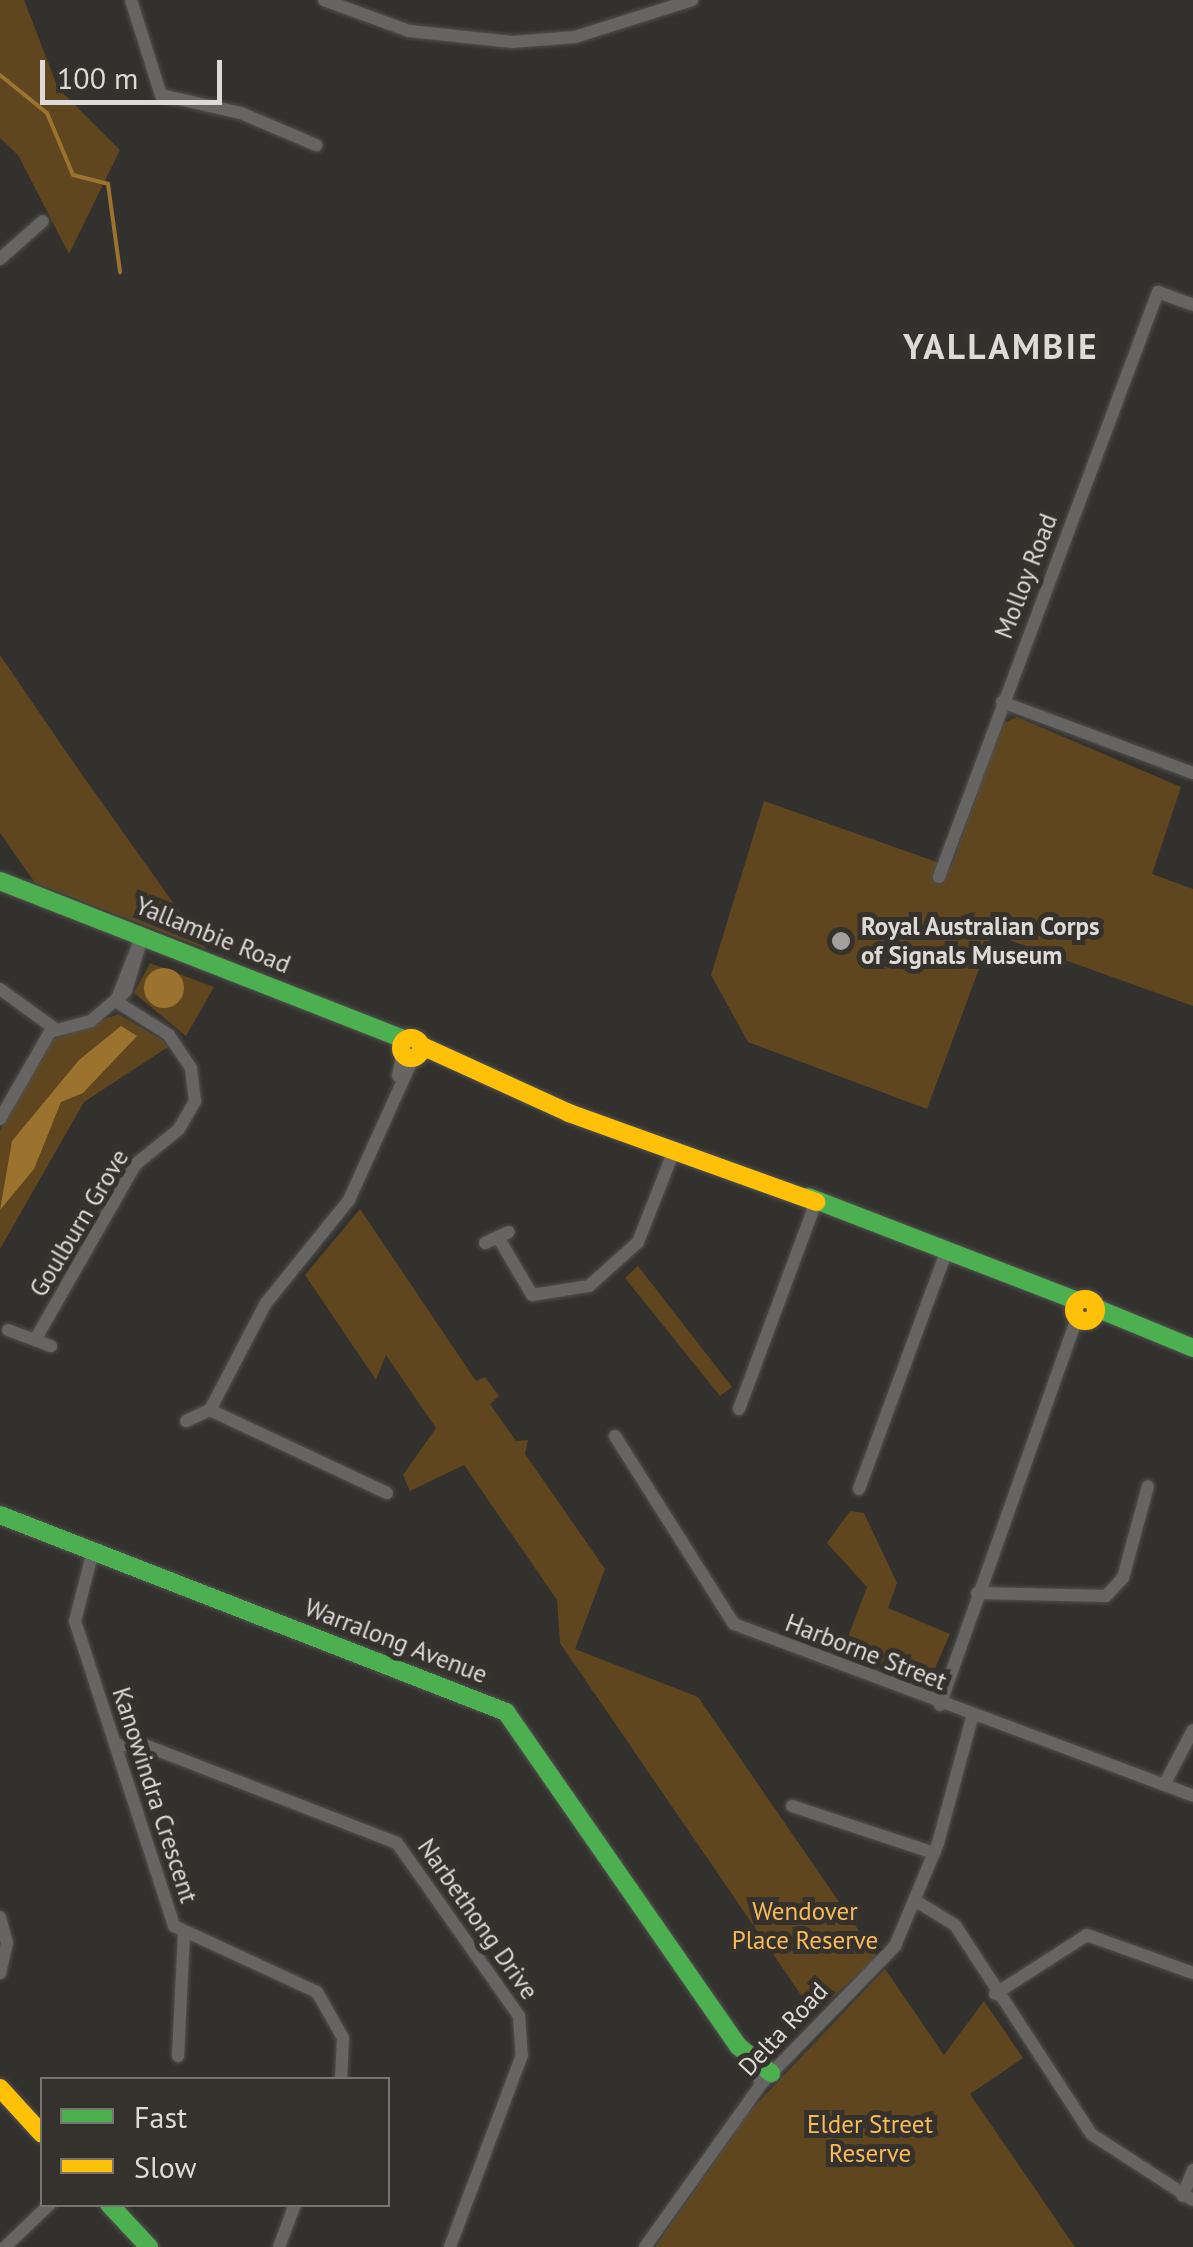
<!DOCTYPE html>
<style>
body{margin:0}
#map{position:relative;width:1193px;height:2247px;overflow:hidden;background:#33312e;font-family:"PT Sans",sans-serif}
div>[style]{position:absolute}
.green>*{inset:0;background:#5f461e}
.water>*{inset:0;background:#9b732f}
.round{border-radius:50%}
.stream>*{height:4px;margin:-2px;padding:0 2px;transform-origin:2px;border-radius:2px;background:#9b732f}
.roads{filter:drop-shadow(0 0 2px #51504d) drop-shadow(0 0 2px #51504d)}
.street>*{height:12px;margin:-6px;padding:0 6px;transform-origin:6px;border-radius:6px;background:#666563}
.fast>*{height:18px;margin:-9px;padding:0 9px;transform-origin:9px;border-radius:9px;background:#4caf50}
.slow>*{height:18px;margin:-9px;padding:0 9px;transform-origin:9px;border-radius:9px;background:#ffc107}
.slow>.ring{margin:-9px;padding:0;box-sizing:content-box;background:none;border:18px solid #ffc107;border-radius:50%}
.dots>*{width:28px;height:28px;translate:-50% -50%;box-sizing:border-box;border:5px solid #35312c;border-radius:50%}
span{translate:-50% -50%;white-space:nowrap;text-align:center;line-height:1.15;-webkit-text-stroke:10px #35312c;paint-order:stroke}
.street-label{font-size:25px;color:#dddad7}
.poi-label{font-size:25px;color:#dddad7;font-weight:700}
.left{translate:0 -50%;text-align:left}
.park-label{font-size:25px;color:#f9bb58}
.district-label{font-size:35px;color:#dddad7;font-weight:700;letter-spacing:2.5px}
.legend{position:absolute;left:40px;top:2077px;width:350px;height:130px;box-sizing:border-box;background:#35312c;border:2px solid #787570;margin:0;padding:12px 18px;list-style:none;font-size:30px;color:#dddad7}
.legend li{display:flex;align-items:center;gap:20px;height:50px}
.legend b{width:50px;border:2px solid #787570}
.scale{position:absolute;left:40px;top:60px;width:182px;height:45px;box-sizing:border-box;border:5px solid #dddad7;border-top:0;padding-left:12px;font-size:30px;line-height:35px;white-space:nowrap;color:#dddad7;-webkit-text-stroke:8px #35312c;paint-order:stroke}
</style>
<div id="map">
<div class="green">
<div style="clip-path:polygon(0 0,24px 0,58px 88px,120px 150px,69px 254px,18px 155px,0 138px)"></div>
<div style="clip-path:polygon(0 655px,71px 759px,206px 949px,35px 883px,0 833px)"></div>
<div style="clip-path:polygon(1017px 717px,1181px 787px,1152px 874px,1193px 889px,1193px 1006px,992px 934px,927px 1109px,748px 1042px,711px 975px,764px 801px,951px 867px,1002px 724px)"></div>
<div style="clip-path:polygon(150px 963px,214px 987px,186px 1036px,134px 993px)"></div>
<div style="clip-path:polygon(118px 1014px,171px 1045px,84px 1102px,0 1249px,0 1130px,52px 1040px)"></div>
<div style="clip-path:polygon(360px 1209px,476px 1381px,485px 1377px,499px 1396px,490px 1404px,516px 1441px,528px 1440px,525px 1454px,605px 1569px,575px 1649px,698px 1697px,877px 1957px,814px 2014px,560px 1643px,557px 1600px,464px 1465px,410px 1491px,403px 1475px,436px 1428px,386px 1355px,376px 1380px,305px 1275px)"></div>
<div style="clip-path:polygon(638px 1266px,732px 1387px,720px 1396px,625px 1278px)"></div>
<div style="clip-path:polygon(850px 1511px,864px 1513px,897px 1583px,888px 1608px,950px 1634px,929px 1682px,841px 1655px,867px 1587px,827px 1543px)"></div>
<div style="clip-path:polygon(885px 1969px,944px 2055px,984px 2001px,1023px 2058px,970px 2094px,1075px 2247px,655px 2247px,749px 2112px)"></div>
</div>
<div class="water">
<div class="round" style="left:144px;top:968px;width:40px;height:40px"></div>
<div style="clip-path:polygon(121px 1026px,137px 1036px,83px 1093px,61px 1102px,34px 1169px,0 1210px,12px 1141px,79px 1060px)"></div>
</div>
<div class="stream">
<div style="left:0;top:75px;width:60px;rotate:39deg"></div>
<div style="left:47px;top:113px;width:67px;rotate:67.2deg"></div>
<div style="left:73px;top:175px;width:36px;rotate:14deg"></div>
<div style="left:108px;top:184px;width:89px;rotate:82.2deg"></div>
</div>
<div class="roads">
<div class="street">
<div style="left:131px;top:0;width:100px;rotate:72.5deg"></div>
<div style="left:161px;top:95px;width:82px;rotate:12.7deg"></div>
<div style="left:241px;top:113px;width:82px;rotate:23.1deg"></div>
<div style="left:324px;top:0;width:90px;rotate:20deg"></div>
<div style="left:409px;top:31px;width:104px;rotate:6.1deg"></div>
<div style="left:512px;top:42px;width:63px;rotate:-4.5deg"></div>
<div style="left:575px;top:37px;width:123px;rotate:-17.5deg"></div>
<div style="left:0;top:259px;width:57px;rotate:-41.5deg"></div>
<div style="left:1002px;top:702px;width:204px;rotate:20.4deg"></div>
<div style="left:939px;top:877px;width:625px;rotate:-69.48deg"></div>
<div style="left:1158px;top:292px;width:37px;rotate:20deg"></div>
<div style="left:0;top:989px;width:68px;rotate:36deg"></div>
<div style="left:117px;top:999px;width:69px;rotate:-68.7deg"></div>
<div style="left:398px;top:1076px;width:24px;rotate:-78deg"></div>
<div style="left:0;top:1119px;width:100px;rotate:-60.1deg"></div>
<div style="left:50px;top:1032px;width:42px;rotate:-15deg"></div>
<div style="left:91px;top:1021px;width:46px;rotate:-40.6deg"></div>
<div style="left:126px;top:991px;width:59px;rotate:-73.4deg"></div>
<div style="left:498px;top:1237px;width:67px;rotate:59.6deg"></div>
<div style="left:532px;top:1295px;width:58px;rotate:-9deg"></div>
<div style="left:589px;top:1286px;width:66px;rotate:-41.9deg"></div>
<div style="left:638px;top:1242px;width:101px;rotate:-68.5deg"></div>
<div style="left:485px;top:1243px;width:26px;rotate:-25deg"></div>
<div style="left:8px;top:1330px;width:46px;rotate:20.4deg"></div>
<div style="left:35px;top:1340px;width:203px;rotate:-60.2deg"></div>
<div style="left:136px;top:1164px;width:55px;rotate:-39.1deg"></div>
<div style="left:179px;top:1129px;width:32px;rotate:-60deg"></div>
<div style="left:195px;top:1101px;width:33px;rotate:-97deg"></div>
<div style="left:191px;top:1068px;width:40px;rotate:-124deg"></div>
<div style="left:169px;top:1035px;width:62px;rotate:-147.6deg"></div>
<div style="left:739px;top:1409px;width:221px;rotate:-69.6deg"></div>
<div style="left:186px;top:1421px;width:26px;rotate:-25deg"></div>
<div style="left:615px;top:1436px;width:222px;rotate:57.7deg"></div>
<div style="left:734px;top:1624px;width:490px;rotate:20.5deg"></div>
<div style="left:859px;top:1489px;width:252px;rotate:-69.8deg"></div>
<div style="left:387px;top:1493px;width:195px;rotate:-154.9deg"></div>
<div style="left:210px;top:1410px;width:121px;rotate:-62.4deg"></div>
<div style="left:266px;top:1303px;width:132px;rotate:-51.1deg"></div>
<div style="left:349px;top:1200px;width:156px;rotate:-65.7deg"></div>
<div style="left:93px;top:1551px;width:72px;rotate:104.4deg"></div>
<div style="left:75px;top:1621px;width:321px;rotate:72deg"></div>
<div style="left:174px;top:1926px;width:157px;rotate:24.8deg"></div>
<div style="left:317px;top:1992px;width:53px;rotate:60.5deg"></div>
<div style="left:343px;top:2038px;width:42px;rotate:92.7deg"></div>
<div style="left:977px;top:1593px;width:129px;rotate:1.3deg"></div>
<div style="left:1106px;top:1596px;width:25px;rotate:-47deg"></div>
<div style="left:1123px;top:1578px;width:95px;rotate:-74.8deg"></div>
<div style="left:940px;top:1705px;width:410px;rotate:-70.5deg"></div>
<div style="left:115px;top:1745px;width:32px;rotate:2deg"></div>
<div style="left:147px;top:1746px;width:268px;rotate:21.2deg"></div>
<div style="left:397px;top:1843px;width:212px;rotate:54.8deg"></div>
<div style="left:519px;top:2016px;width:39px;rotate:86deg"></div>
<div style="left:522px;top:2055px;width:205px;rotate:110.6deg"></div>
<div style="left:1164px;top:1785px;width:62px;rotate:-62.2deg"></div>
<div style="left:792px;top:1806px;width:150px;rotate:18.3deg"></div>
<div style="left:916px;top:1901px;width:46px;rotate:31.6deg"></div>
<div style="left:955px;top:1925px;width:249px;rotate:56.9deg"></div>
<div style="left:1091px;top:2134px;width:121px;rotate:32.9deg"></div>
<div style="left:0;top:1917px;width:27px;rotate:75deg"></div>
<div style="left:7px;top:1943px;width:31px;rotate:103deg"></div>
<div style="left:995px;top:1994px;width:109px;rotate:-32.7deg"></div>
<div style="left:1087px;top:1935px;width:113px;rotate:19.7deg"></div>
<div style="left:739px;top:2048px;width:42px;rotate:56.7deg"></div>
<div style="left:178px;top:2056px;width:123px;rotate:-87.2deg"></div>
<div style="left:1183px;top:2196px;width:28px;rotate:-69deg"></div>
<div style="left:5px;top:2247px;width:62px;rotate:-43.7deg"></div>
<div style="left:279px;top:2247px;width:46px;rotate:-69.6deg"></div>
<div style="left:645px;top:2247px;width:201px;rotate:-54.5deg"></div>
<div style="left:762px;top:2083px;width:191px;rotate:-45.8deg"></div>
<div style="left:895px;top:1946px;width:112px;rotate:-67.3deg"></div>
<div style="left:938px;top:1843px;width:130px;rotate:-74.8deg"></div>
</div>
<div class="fast">
<div style="left:0;top:881px;width:435px;rotate:21.4deg"></div>
<div style="left:808px;top:1197px;width:288px;rotate:21.1deg"></div>
<div style="left:1096px;top:1308px;width:105px;rotate:22.4deg"></div>
<div style="left:0;top:1515px;width:543px;rotate:21.27deg"></div>
<div style="left:506px;top:1712px;width:407px;rotate:55.2deg"></div>
<div style="left:738px;top:2046px;width:43px;rotate:39.3deg"></div>
<div style="left:109px;top:2204px;width:59px;rotate:47.1deg"></div>
</div>
<div class="slow">
<div class="ring" style="left:401px;top:1038px;width:2px;height:2px"></div>
<div style="left:422px;top:1046px;width:162px;rotate:24.5deg"></div>
<div style="left:569px;top:1113px;width:263px;rotate:19.8deg"></div>
<div class="ring" style="left:1074px;top:1299px;width:4px;height:4px"></div>
<div style="left:0;top:2088px;width:62px;rotate:47.6deg"></div>
</div>
</div>
<div class="dots">
<div style="left:841px;top:941px;background:#a29f9c"></div>
</div>
<div class="street-label">
<span style="left:1026px;top:576px;rotate:-69deg">Molloy Road</span>
<span style="left:213px;top:935px;rotate:22deg">Yallambie Road</span>
<span style="left:79px;top:1223px;rotate:-59deg">Goulburn Grove</span>
<span style="left:396px;top:1641px;rotate:21deg">Warralong Avenue</span>
<span style="left:866px;top:1652px;rotate:21deg">Harborne Street</span>
<span style="left:155px;top:1795px;rotate:72deg">Kanowindra Crescent</span>
<span style="left:478px;top:1919px;rotate:55deg">Narbethong Drive</span>
<span style="left:783px;top:2029px;rotate:-47deg">Delta Road</span>
</div>
<div class="poi-label">
<span class="left" style="left:861px;top:941px">Royal Australian Corps<br>of Signals Museum</span>
</div>
<div class="park-label">
<span style="left:805px;top:1926px">Wendover<br>Place Reserve</span>
<span style="left:870px;top:2139px">Elder Street<br>Reserve</span>
</div>
<div class="district-label">
<span style="left:1001px;top:346px">YALLAMBIE</span>
</div>
<ul class="legend">
<li><b style="height:12px;background:#4caf50"></b>Fast</li>
<li><b style="height:12px;background:#ffc107"></b>Slow</li>
</ul>
<div class="scale">100 m</div>
</div>
